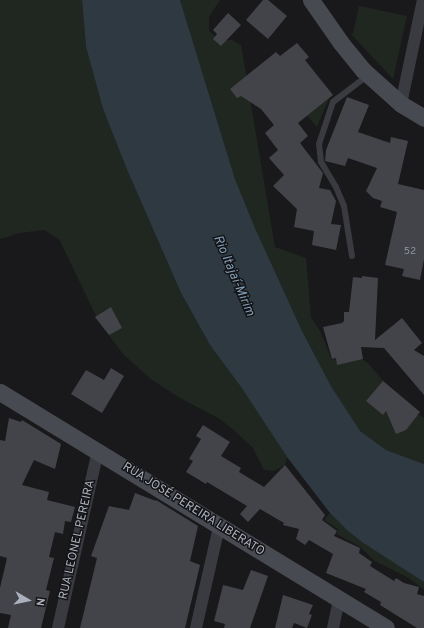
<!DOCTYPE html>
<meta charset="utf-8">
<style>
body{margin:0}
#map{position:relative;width:424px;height:628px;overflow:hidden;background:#19191c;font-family:Overpass,sans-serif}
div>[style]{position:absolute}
.green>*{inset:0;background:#1f2720}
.water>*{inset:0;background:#2e3941}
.building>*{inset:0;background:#434449}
.lane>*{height:6px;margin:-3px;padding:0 3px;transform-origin:3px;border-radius:3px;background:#3a3b41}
.street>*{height:12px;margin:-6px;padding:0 6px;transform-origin:6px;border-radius:6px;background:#3a3b41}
.secondary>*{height:17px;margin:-8.5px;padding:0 8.5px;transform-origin:8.5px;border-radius:8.5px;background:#484a51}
span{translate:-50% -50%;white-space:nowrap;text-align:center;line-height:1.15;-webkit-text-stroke:3px #141417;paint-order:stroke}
.number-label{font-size:10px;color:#91969f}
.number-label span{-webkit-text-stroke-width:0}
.street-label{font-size:12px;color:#abb1bc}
.water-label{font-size:13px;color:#819fb8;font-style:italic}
.north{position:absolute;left:8px;top:580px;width:40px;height:40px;-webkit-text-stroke:3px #141417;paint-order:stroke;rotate:99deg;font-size:11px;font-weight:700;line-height:16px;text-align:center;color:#abb1bc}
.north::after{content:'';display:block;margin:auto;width:14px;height:18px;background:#abb1bc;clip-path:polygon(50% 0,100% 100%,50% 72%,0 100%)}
</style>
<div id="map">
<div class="green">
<div style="clip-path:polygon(0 0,82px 0,86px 47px,103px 109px,128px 172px,181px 293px,210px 345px,241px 387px,287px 457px,285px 465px,274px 471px,264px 470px,253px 448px,235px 431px,220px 419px,180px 398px,152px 380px,123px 354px,99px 322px,59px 239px,44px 230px,20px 233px,0 239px)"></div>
<div style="clip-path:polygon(180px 0,220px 0,209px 17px,209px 31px,219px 40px,232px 40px,241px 45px,275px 247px,306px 258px,311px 317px,320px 331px,332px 360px,355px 355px,368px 363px,401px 402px,424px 418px,424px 464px,386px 450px,359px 431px,331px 386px,302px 331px,255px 228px,235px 179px)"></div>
<div style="clip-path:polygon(359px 6px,407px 16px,393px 79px,351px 34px,353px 34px)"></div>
<div style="clip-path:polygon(329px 98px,317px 127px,307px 116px)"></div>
<div style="clip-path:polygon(330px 513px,348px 531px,424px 582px,424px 590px,409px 578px,375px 561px,359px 546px,337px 534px,338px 529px,324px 520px)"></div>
</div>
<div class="water">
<div style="clip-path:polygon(82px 0,180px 0,235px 179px,255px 228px,302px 331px,331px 386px,360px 431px,386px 450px,424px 464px,424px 582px,362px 542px,348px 531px,330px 513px,287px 457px,241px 387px,210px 345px,181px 293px,128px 172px,103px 109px,86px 47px)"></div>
</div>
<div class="building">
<div style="clip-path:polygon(263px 0,268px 0,287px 16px,268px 39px,246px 20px)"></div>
<div style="clip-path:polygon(228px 13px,241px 25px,221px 46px,213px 39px,217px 34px,213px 30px)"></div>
<div style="clip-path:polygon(297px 43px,309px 57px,305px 60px,333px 95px,298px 123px,308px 136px,300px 143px,323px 173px,319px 188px,330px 190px,336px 201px,331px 224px,341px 225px,336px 250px,312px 245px,314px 231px,294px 227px,297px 209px,273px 186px,284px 175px,269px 158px,278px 150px,265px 133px,274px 125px,261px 109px,241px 96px,237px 98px,230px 89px,276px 52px,280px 56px)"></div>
<div style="clip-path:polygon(347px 97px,369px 105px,358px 132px,390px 143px,391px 137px,408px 141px,398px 184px,424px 190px,424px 259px,420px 280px,402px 276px,404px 269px,385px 265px,397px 212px,380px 207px,382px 201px,373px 198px,366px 191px,377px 168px,348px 158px,345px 166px,325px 161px,326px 150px)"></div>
<div style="clip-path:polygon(362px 276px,378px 278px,375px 340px,402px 318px,422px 343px,414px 350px,424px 356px,424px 395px,384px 348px,361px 347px,363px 359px,337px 365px,336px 358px,332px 359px,323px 327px,342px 323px,344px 321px,344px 312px,349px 312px,353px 277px,362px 278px)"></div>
<div style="clip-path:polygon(111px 307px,122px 328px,109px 335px,95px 317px)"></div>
<div style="clip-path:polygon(111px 368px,124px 376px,102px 413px,71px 394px,86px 370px,104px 380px)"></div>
<div style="clip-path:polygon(383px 381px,420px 412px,406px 430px,396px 434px,386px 411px,383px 415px,366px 401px)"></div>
<div style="clip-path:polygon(9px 418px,21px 422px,22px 420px,61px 444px,55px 469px,34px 460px,22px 485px,49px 492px,47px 500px,75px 507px,71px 522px,65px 521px,63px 534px,55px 532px,49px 557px,54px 558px,46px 590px,50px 591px,41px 628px,8px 628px,11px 615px,0 613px,0 588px,7px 558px,0 556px,0 440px,5px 441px)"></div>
<div style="clip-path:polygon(203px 425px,230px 442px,221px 456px,241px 468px,239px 472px,264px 487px,285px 465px,325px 515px,322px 520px,337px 531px,334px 536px,360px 548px,359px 553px,372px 562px,370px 566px,394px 581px,396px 578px,404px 583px,419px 587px,417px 594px,424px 596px,424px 628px,417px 628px,380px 605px,381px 602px,364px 592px,366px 589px,326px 573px,333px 554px,309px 540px,305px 545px,296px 539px,299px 529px,283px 525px,284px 523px,260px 509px,248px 522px,240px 514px,247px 506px,207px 482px,206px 484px,186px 472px,193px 461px,189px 459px,201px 439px,196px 436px)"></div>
<div style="clip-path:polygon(135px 493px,156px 501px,156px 500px,198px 526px,190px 561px,200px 565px,185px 628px,80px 628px,97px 558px,91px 556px,109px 506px,129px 510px)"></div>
<div style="clip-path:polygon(251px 570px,268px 576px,250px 628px,224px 628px,225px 624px,214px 621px,223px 585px,243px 590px)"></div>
<div style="clip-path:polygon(283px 595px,313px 605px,309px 614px,312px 615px,307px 628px,294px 623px,292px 628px,275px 628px)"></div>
</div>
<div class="lane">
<div style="left:352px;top:256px;width:51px;rotate:-99.1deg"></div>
<div style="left:344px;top:206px;width:21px;rotate:-113deg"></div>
<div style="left:336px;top:187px;width:29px;rotate:-121deg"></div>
<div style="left:321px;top:162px;width:18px;rotate:-96deg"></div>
<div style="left:319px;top:144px;width:44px;rotate:-71.6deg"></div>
<div style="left:333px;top:102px;width:43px;rotate:-37.4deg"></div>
</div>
<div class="street">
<div style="left:401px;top:104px;width:106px;rotate:-78.1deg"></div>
<div style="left:58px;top:628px;width:181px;rotate:-77.3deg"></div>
<div style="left:196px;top:628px;width:104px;rotate:-77.2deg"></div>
<div style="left:333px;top:628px;width:30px;rotate:-78deg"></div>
</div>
<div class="secondary">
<div style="left:311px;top:0;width:52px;rotate:55.1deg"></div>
<div style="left:341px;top:43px;width:35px;rotate:51deg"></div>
<div style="left:363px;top:70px;width:51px;rotate:41.8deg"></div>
<div style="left:401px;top:104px;width:27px;rotate:31deg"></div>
<div style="left:0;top:392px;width:452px;rotate:31.4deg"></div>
</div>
<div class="number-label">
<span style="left:410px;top:252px">52</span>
</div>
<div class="street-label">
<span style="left:193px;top:510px;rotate:32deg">RUA JOSÉ PEREIRA LIBERATO</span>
<span style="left:78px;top:540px;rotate:-77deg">RUA LEONEL PEREIRA</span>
</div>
<div class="water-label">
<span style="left:233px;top:276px;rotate:67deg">Rio Itajaí-Mirim</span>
</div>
<div class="north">N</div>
</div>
